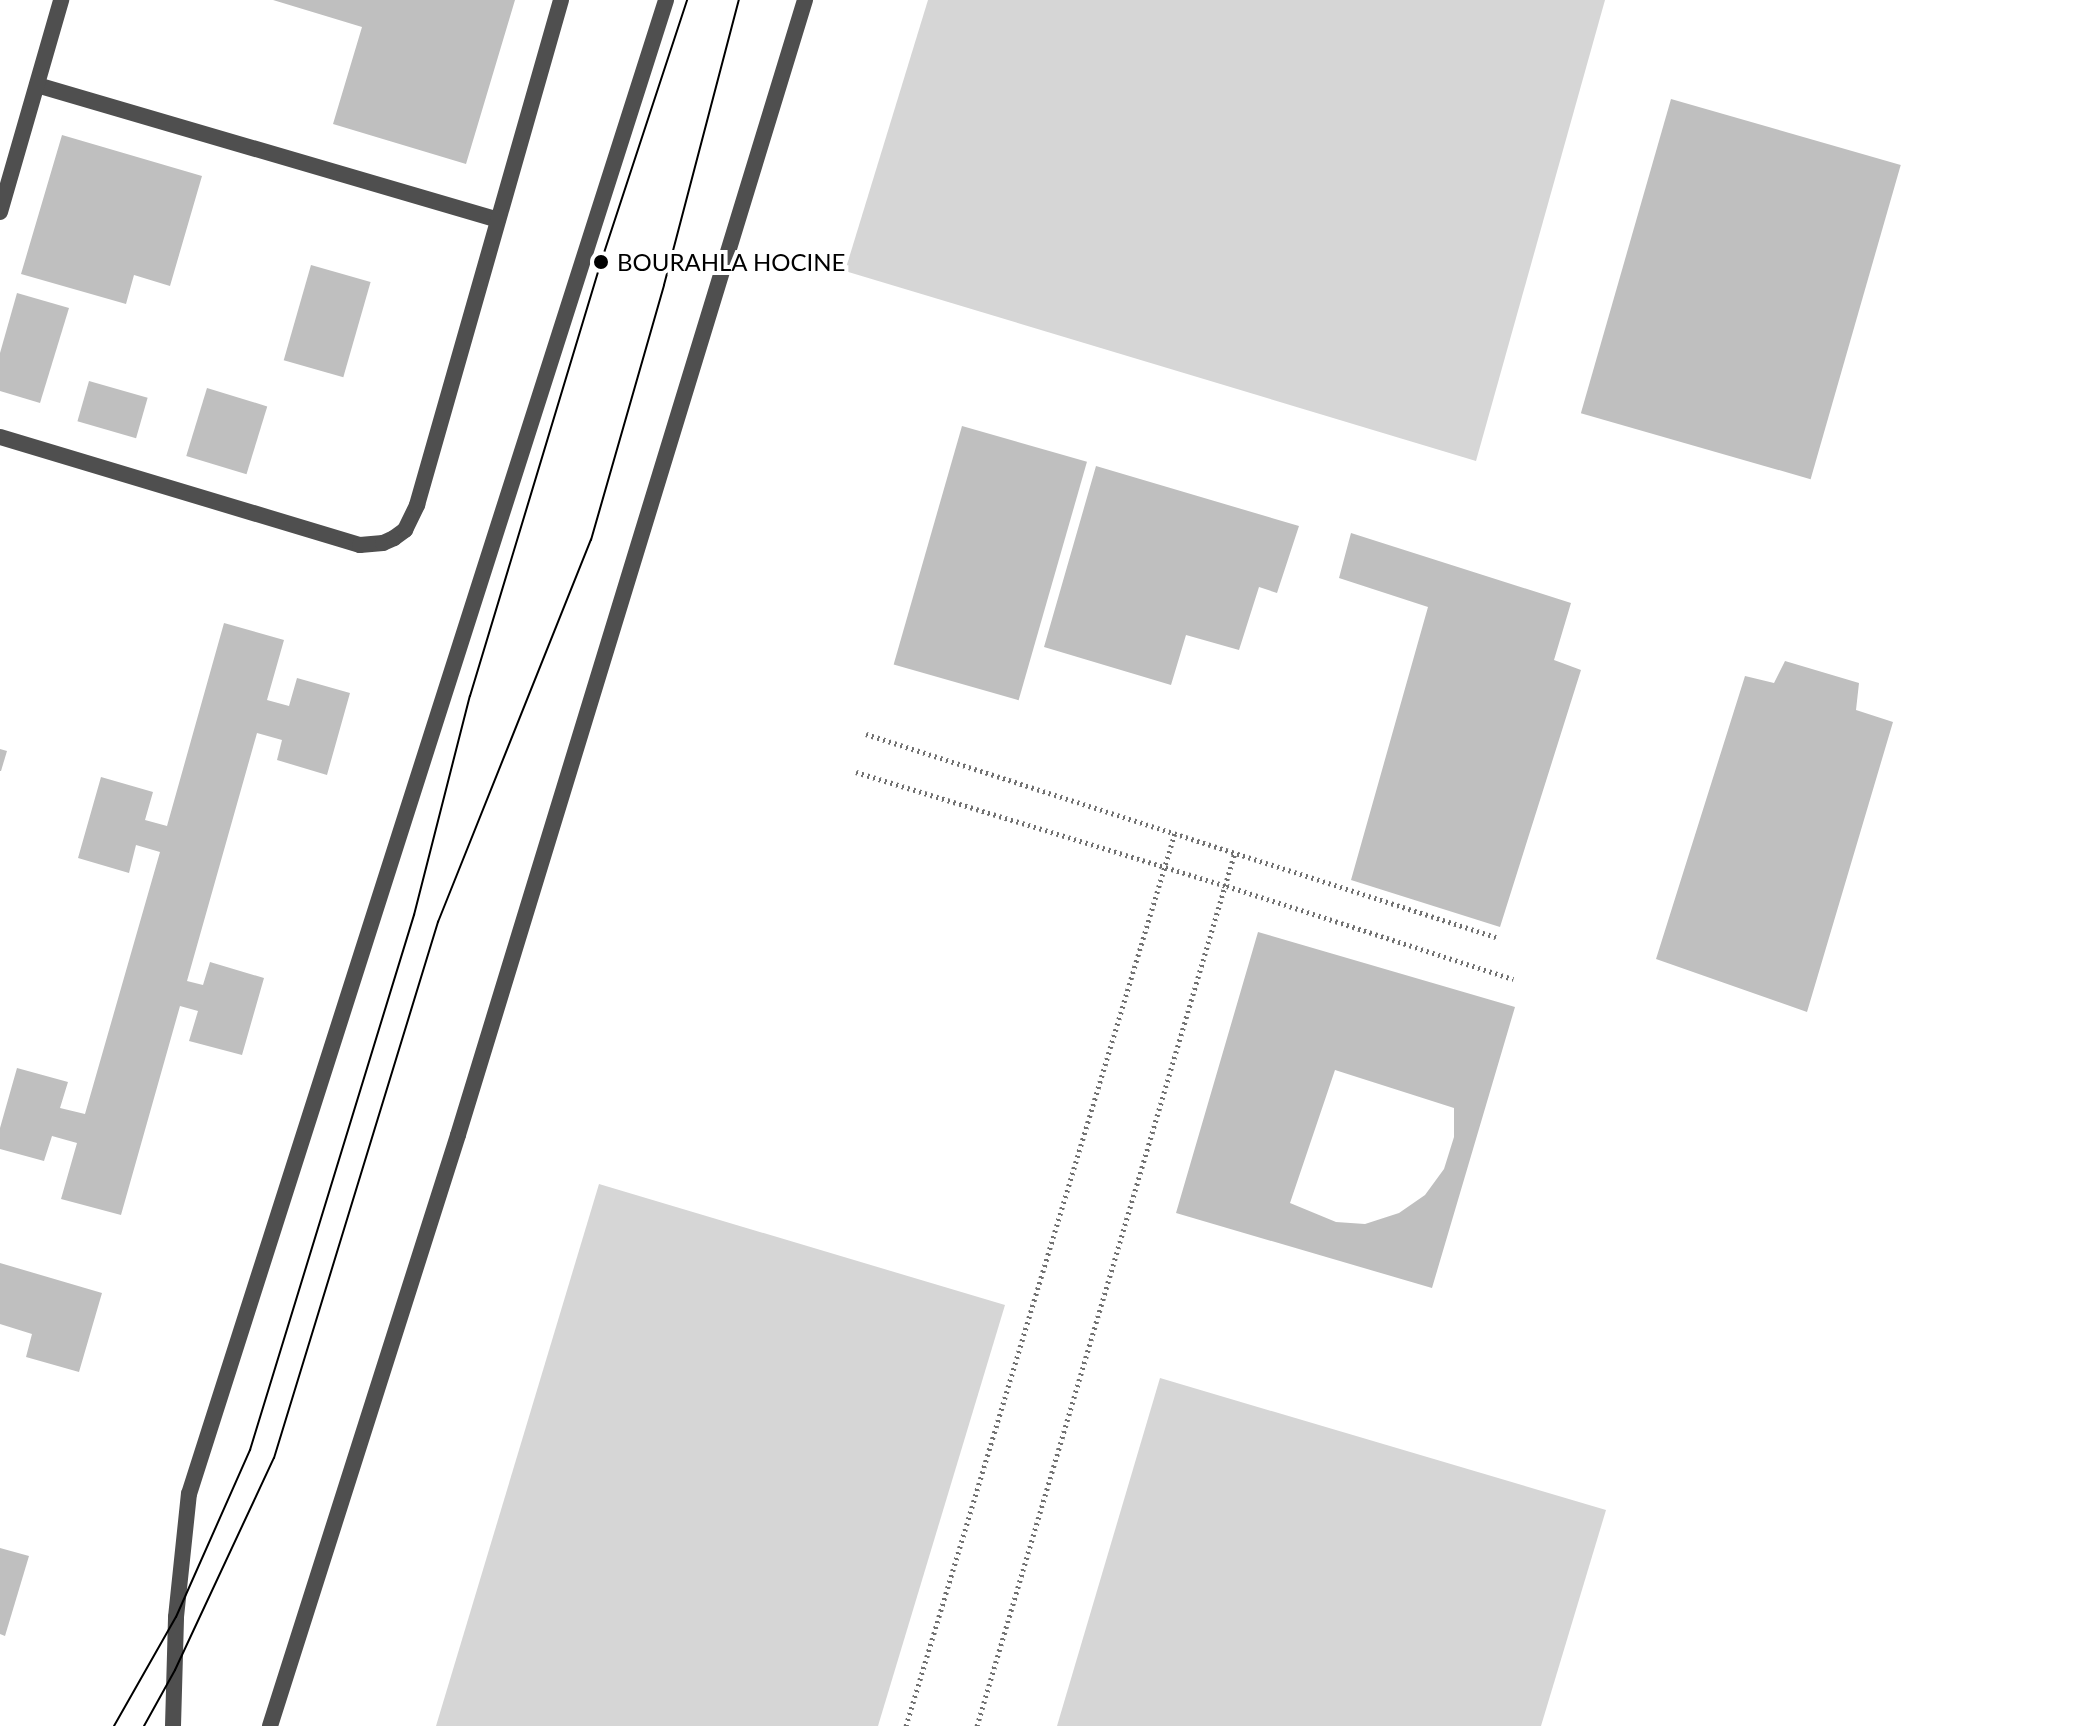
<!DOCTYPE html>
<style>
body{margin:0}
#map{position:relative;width:2100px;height:1726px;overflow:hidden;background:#fff;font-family:Lato,sans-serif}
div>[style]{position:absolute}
.green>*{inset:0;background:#d6d6d6}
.building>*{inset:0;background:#bfbfbf;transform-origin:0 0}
.path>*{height:5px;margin-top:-2.5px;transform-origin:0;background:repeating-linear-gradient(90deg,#717171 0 2px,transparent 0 6px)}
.service>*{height:16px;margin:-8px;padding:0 8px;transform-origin:8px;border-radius:8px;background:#4f4f4f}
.tertiary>*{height:16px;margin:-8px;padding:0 8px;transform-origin:8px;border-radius:8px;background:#4f4f4f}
.tram>*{height:2px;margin:-1px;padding:0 1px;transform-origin:1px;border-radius:1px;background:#000}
.dots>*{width:22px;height:22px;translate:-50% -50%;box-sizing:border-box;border:4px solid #fff;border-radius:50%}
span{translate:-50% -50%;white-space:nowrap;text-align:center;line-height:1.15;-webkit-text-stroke:8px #fff;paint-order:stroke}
.poi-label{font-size:24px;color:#000}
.left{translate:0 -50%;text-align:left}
</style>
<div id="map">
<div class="green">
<div style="clip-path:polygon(928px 0,1605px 0,1476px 461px,845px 271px)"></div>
<div style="clip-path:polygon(599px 1184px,1005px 1305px,878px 1726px,436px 1726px)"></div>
<div style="clip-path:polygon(1160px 1378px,1606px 1510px,1541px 1726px,1057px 1726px)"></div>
</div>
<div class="building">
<div style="clip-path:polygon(273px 0,515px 0,466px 164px,333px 124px,362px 27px)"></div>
<div style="left:1671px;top:99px;width:239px;height:327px;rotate:16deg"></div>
<div style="clip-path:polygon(62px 135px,202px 176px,170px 286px,134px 275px,126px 304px,21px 274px)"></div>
<div style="left:311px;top:265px;width:62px;height:99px;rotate:16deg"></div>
<div style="clip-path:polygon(17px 293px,69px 308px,40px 403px,0 391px,0 353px)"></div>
<div style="left:89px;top:381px;width:61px;height:42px;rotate:16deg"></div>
<div style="left:207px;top:388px;width:63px;height:71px;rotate:17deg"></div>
<div style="left:962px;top:426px;width:130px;height:248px;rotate:16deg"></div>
<div style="clip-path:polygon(1096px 466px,1299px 526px,1277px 593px,1259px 587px,1239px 650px,1186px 635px,1171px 685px,1044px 647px)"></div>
<div style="clip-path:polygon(1351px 533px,1571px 603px,1554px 660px,1581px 670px,1500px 927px,1351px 880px,1428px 607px,1339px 578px)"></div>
<div style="clip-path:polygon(224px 623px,284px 640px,267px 700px,289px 706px,297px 678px,350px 693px,327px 775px,277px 760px,282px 740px,257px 733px,187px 981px,203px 985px,210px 962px,264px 978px,242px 1055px,189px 1041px,198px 1011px,180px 1006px,121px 1215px,61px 1199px,77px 1143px,52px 1136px,44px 1161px,0 1149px,0 1128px,17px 1068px,68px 1082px,60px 1108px,85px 1114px,160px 852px,136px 845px,129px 873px,78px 858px,101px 777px,153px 792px,145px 820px,167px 826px)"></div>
<div style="clip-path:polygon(1785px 661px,1859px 683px,1856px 710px,1893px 722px,1807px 1012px,1656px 959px,1745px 676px,1774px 683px)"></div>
<div style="clip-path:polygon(0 749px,7px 751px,1px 771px,0 771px)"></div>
<div style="clip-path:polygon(evenodd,1258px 932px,1515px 1007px,1432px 1288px,1176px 1213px,1258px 932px,1335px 1070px,1454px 1108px,1454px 1137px,1444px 1169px,1425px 1195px,1399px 1213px,1365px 1224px,1336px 1222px,1290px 1203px,1335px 1070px)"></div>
<div style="clip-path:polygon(0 1263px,102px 1293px,79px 1372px,26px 1357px,32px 1334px,0 1324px)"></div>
<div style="clip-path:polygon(0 1548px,29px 1556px,5px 1636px,0 1634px)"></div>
</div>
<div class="path">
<div style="left:866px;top:734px;width:662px;rotate:17.86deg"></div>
<div style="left:856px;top:772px;width:388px;rotate:17.1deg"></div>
<div style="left:1227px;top:886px;width:301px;rotate:18deg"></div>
<div style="left:906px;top:1726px;width:933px;rotate:-73.24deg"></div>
<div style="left:977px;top:1726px;width:911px;rotate:-73.55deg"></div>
</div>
<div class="service">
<div style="left:37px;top:85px;width:480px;rotate:16.3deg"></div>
<div style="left:0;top:212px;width:221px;rotate:-73.9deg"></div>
<div style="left:0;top:437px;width:376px;rotate:16.7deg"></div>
<div style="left:360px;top:545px;width:23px;rotate:-5deg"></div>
<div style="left:383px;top:543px;width:12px;rotate:-24deg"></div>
<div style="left:394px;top:538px;width:14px;rotate:-36deg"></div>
<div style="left:405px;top:530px;width:28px;rotate:-64deg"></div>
<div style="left:417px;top:505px;width:525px;rotate:-74.08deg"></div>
</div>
<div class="tertiary">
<div style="left:173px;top:1726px;width:109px;rotate:-88.4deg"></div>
<div style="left:176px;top:1617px;width:124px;rotate:-84deg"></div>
<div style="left:189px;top:1494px;width:1568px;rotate:-72.29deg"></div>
<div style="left:270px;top:1726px;width:620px;rotate:-72.35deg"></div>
<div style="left:458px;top:1135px;width:1187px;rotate:-73deg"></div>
</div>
<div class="tram">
<div style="left:114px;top:1726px;width:125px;rotate:-60.4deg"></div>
<div style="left:176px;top:1617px;width:183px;rotate:-66.1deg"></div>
<div style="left:250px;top:1450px;width:560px;rotate:-72.96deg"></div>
<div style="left:414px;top:915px;width:226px;rotate:-75.7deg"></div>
<div style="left:470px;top:696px;width:453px;rotate:-73.2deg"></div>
<div style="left:601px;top:262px;width:276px;rotate:-71.8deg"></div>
<div style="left:144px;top:1726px;width:64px;rotate:-61deg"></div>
<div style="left:175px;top:1670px;width:234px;rotate:-65deg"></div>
<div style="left:274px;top:1458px;width:561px;rotate:-72.99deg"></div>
<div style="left:438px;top:922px;width:412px;rotate:-68.2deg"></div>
<div style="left:591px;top:540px;width:265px;rotate:-74deg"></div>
<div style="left:664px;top:285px;width:295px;rotate:-75.3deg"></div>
</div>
<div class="dots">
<div style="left:601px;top:262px;background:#000"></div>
</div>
<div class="poi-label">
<span class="left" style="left:617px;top:262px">BOURAHLA HOCINE</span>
</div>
</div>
